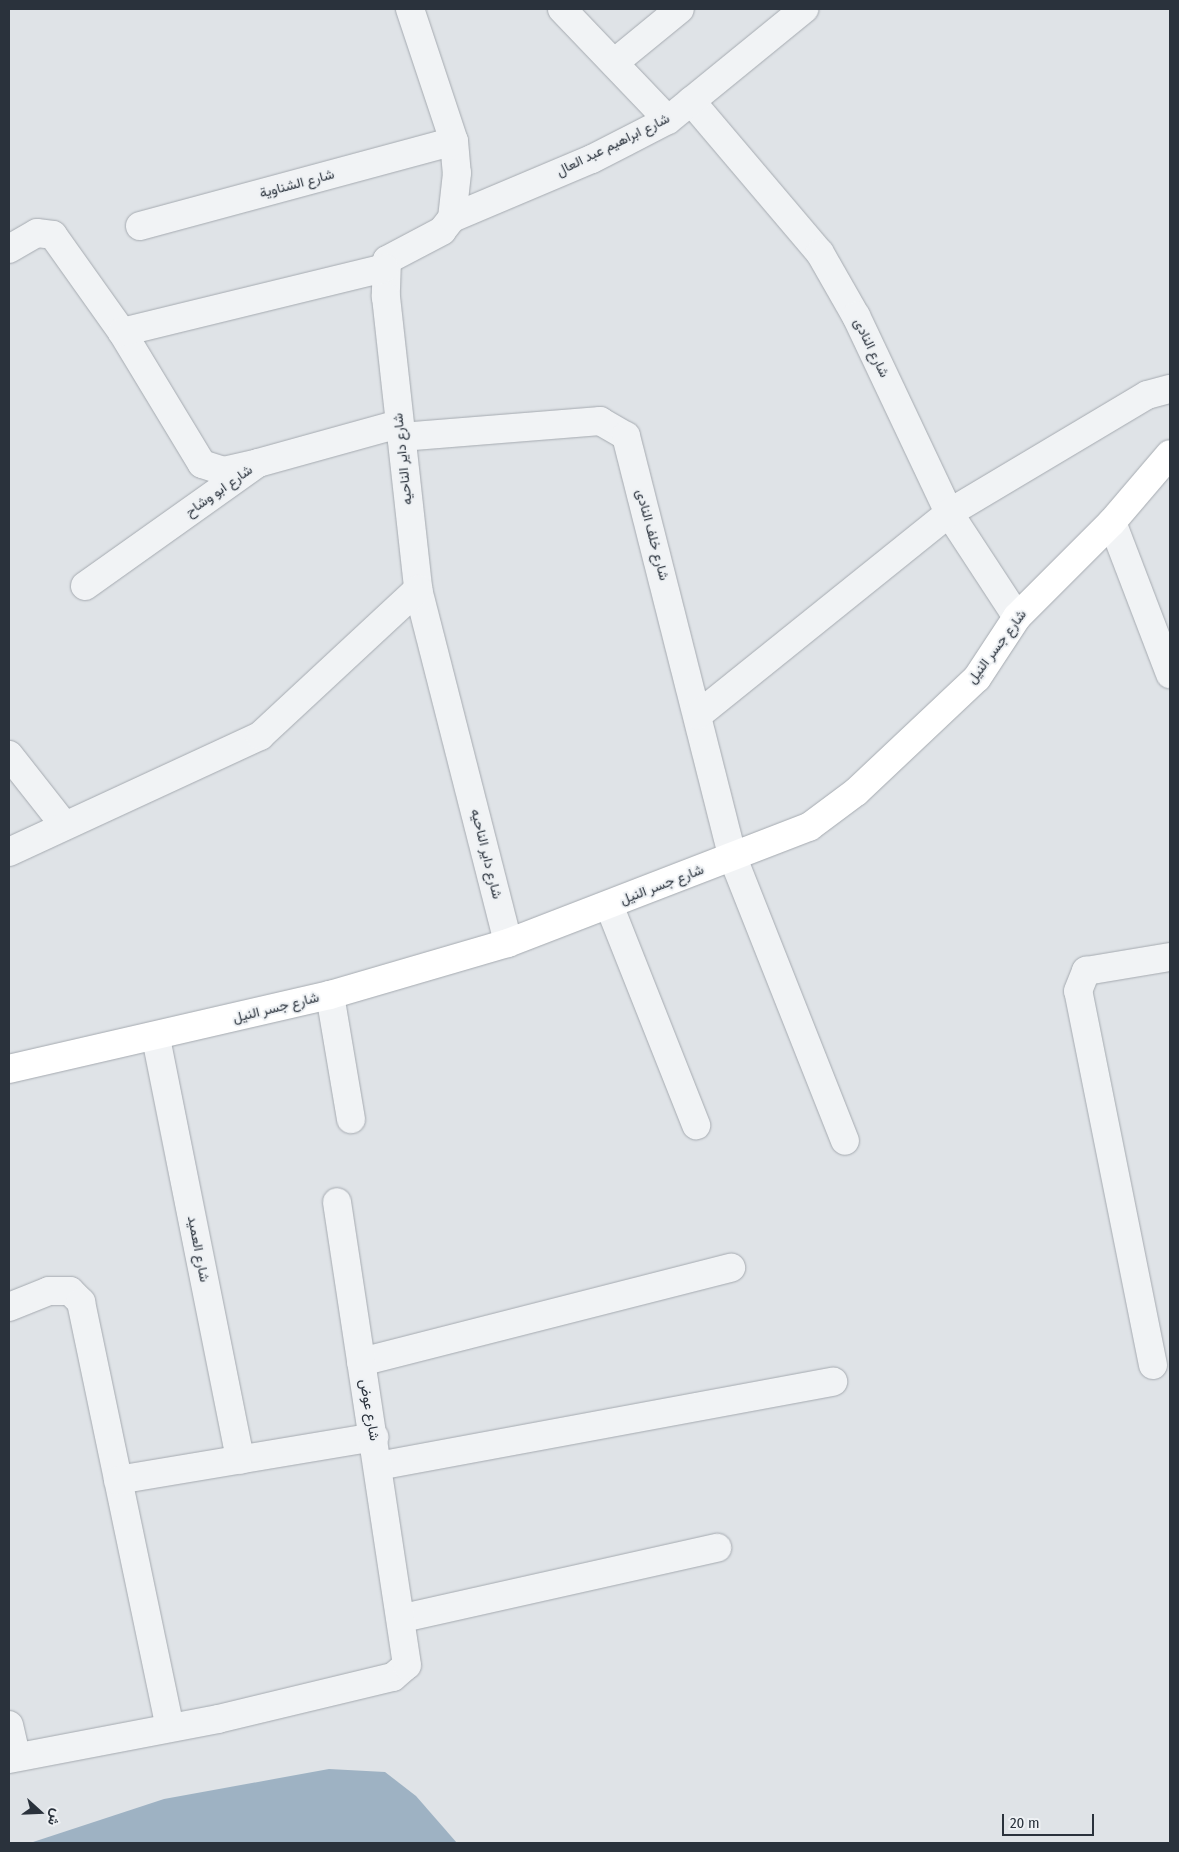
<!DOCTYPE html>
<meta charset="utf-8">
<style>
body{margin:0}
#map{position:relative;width:1179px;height:1852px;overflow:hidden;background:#dfe3e7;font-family:"Fira Sans Condensed",Vazirmatn,sans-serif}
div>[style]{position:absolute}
.water>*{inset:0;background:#9eb2c3}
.roads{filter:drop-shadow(0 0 1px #a5aab0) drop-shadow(0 0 1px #a5aab0)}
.street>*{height:28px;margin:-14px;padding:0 14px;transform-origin:14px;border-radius:14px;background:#f1f3f5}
.secondary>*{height:28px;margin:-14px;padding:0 14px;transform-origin:14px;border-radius:14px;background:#fff}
span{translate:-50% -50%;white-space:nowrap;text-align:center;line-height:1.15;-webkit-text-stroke:4px #eef1f4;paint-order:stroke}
.street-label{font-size:14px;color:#2a323c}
.frame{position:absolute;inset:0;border:10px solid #2a323c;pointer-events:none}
.north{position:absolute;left:15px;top:1787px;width:50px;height:50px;-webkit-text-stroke:4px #eef1f4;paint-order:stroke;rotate:110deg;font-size:14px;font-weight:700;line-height:20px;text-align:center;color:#2a323c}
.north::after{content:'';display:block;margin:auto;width:18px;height:22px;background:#2a323c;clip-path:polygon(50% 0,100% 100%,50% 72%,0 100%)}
.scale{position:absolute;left:1002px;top:1814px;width:92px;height:22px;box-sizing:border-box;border:2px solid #2a323c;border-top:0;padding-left:6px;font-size:15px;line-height:18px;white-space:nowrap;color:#2a323c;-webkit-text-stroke:4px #eef1f4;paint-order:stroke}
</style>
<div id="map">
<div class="water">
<div style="clip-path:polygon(329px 1769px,385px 1772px,416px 1796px,457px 1843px,30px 1843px,164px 1799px)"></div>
</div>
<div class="roads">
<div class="street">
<div style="left:410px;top:9px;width:139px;rotate:71.6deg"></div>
<div style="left:454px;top:141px;width:32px;rotate:85deg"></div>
<div style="left:457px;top:173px;width:45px;rotate:96.3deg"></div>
<div style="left:452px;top:218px;width:16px;rotate:128deg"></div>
<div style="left:442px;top:231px;width:62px;rotate:152.2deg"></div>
<div style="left:387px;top:260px;width:37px;rotate:92deg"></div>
<div style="left:386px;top:297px;width:294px;rotate:83.7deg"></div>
<div style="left:418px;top:589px;width:365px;rotate:75.7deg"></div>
<div style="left:562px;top:9px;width:153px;rotate:46.3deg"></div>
<div style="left:614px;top:63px;width:85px;rotate:-39.3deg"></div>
<div style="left:691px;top:101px;width:199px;rotate:49.7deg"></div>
<div style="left:820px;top:253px;width:73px;rotate:60.3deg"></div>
<div style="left:856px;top:316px;width:218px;rotate:64.7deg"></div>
<div style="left:949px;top:513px;width:124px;rotate:56.8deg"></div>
<div style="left:452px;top:218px;width:152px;rotate:-22.9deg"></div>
<div style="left:592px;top:159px;width:85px;rotate:-27.2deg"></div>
<div style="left:668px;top:120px;width:176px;rotate:-39.2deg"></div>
<div style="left:140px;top:226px;width:325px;rotate:-15.1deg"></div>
<div style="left:9px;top:249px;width:32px;rotate:-30deg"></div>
<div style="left:37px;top:233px;width:16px;rotate:7deg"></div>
<div style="left:53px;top:235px;width:119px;rotate:54.6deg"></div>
<div style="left:122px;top:332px;width:154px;rotate:58.8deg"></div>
<div style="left:202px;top:464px;width:23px;rotate:18deg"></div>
<div style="left:224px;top:471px;width:35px;rotate:-13deg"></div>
<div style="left:122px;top:332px;width:270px;rotate:-13.7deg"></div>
<div style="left:401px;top:437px;width:200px;rotate:-4.6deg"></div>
<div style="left:600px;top:421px;width:30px;rotate:30deg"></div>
<div style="left:626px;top:436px;width:435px;rotate:75.8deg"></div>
<div style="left:733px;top:858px;width:304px;rotate:68.4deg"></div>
<div style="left:1112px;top:522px;width:163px;rotate:69.1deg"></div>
<div style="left:85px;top:586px;width:212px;rotate:-35.4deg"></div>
<div style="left:258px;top:463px;width:146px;rotate:-15.5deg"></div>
<div style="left:698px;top:715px;width:322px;rotate:-38.8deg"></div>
<div style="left:949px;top:513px;width:230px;rotate:-30.8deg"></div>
<div style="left:1147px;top:395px;width:24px;rotate:-15deg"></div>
<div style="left:9px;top:755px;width:89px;rotate:51.8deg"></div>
<div style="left:9px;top:852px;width:277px;rotate:-24.8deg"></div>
<div style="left:260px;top:736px;width:216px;rotate:-42.9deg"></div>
<div style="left:609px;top:905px;width:237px;rotate:68.4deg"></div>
<div style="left:330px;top:995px;width:126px;rotate:80.4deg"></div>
<div style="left:156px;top:1038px;width:430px;rotate:78.7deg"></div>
<div style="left:9px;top:1307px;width:43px;rotate:-21.8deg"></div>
<div style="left:49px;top:1291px;width:21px"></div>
<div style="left:70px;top:1291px;width:16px;rotate:45deg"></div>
<div style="left:81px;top:1302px;width:434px;rotate:78.2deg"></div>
<div style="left:361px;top:1362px;width:382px;rotate:-14.3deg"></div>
<div style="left:1153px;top:1365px;width:381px;rotate:-101.3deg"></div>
<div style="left:1078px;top:991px;width:22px;rotate:-68deg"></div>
<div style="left:1086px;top:971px;width:85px;rotate:-9.5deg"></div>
<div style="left:378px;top:1466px;width:463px;rotate:-10.5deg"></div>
<div style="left:118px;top:1480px;width:260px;rotate:-9.5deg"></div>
<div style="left:403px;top:1618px;width:322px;rotate:-12.6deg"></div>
<div style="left:9px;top:1725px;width:31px;rotate:77deg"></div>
<div style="left:9px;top:1759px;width:213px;rotate:-10.8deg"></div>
<div style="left:218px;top:1719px;width:180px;rotate:-13.5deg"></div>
<div style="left:393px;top:1677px;width:18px;rotate:-41deg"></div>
<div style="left:407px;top:1665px;width:468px;rotate:-98.6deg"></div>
</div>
<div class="secondary">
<div style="left:9px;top:1069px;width:329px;rotate:-13deg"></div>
<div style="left:330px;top:995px;width:185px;rotate:-16.3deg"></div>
<div style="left:508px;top:943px;width:323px;rotate:-21.1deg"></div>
<div style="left:809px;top:827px;width:59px;rotate:-36.7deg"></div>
<div style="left:856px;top:792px;width:166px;rotate:-43.3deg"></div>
<div style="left:977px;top:678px;width:73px;rotate:-56.7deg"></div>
<div style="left:1017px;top:617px;width:134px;rotate:-45deg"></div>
<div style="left:1112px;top:522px;width:89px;rotate:-49.5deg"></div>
</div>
</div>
<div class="street-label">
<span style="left:613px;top:145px;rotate:-26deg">شارع ابراهيم عبد العال</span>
<span style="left:297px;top:184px;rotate:-15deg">شارع الشناوية</span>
<span style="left:871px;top:348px;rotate:64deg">شارع النادى</span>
<span style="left:403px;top:459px;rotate:-96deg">شارع داير الناحيه</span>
<span style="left:219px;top:491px;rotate:-35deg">شارع ابو وشاح</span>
<span style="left:652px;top:535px;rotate:75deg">شارع خلف النادى</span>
<span style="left:997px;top:647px;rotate:-53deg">شارع جسر النيل</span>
<span style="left:486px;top:854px;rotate:76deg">شارع داير الناحيه</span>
<span style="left:662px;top:885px;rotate:-21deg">شارع جسر النيل</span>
<span style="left:276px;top:1008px;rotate:-14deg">شارع جسر النيل</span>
<span style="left:198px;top:1249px;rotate:79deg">شارع العميد</span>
<span style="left:369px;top:1410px;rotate:80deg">شارع عوض</span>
</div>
<div class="frame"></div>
<div class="north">ش</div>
<div class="scale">20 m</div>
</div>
